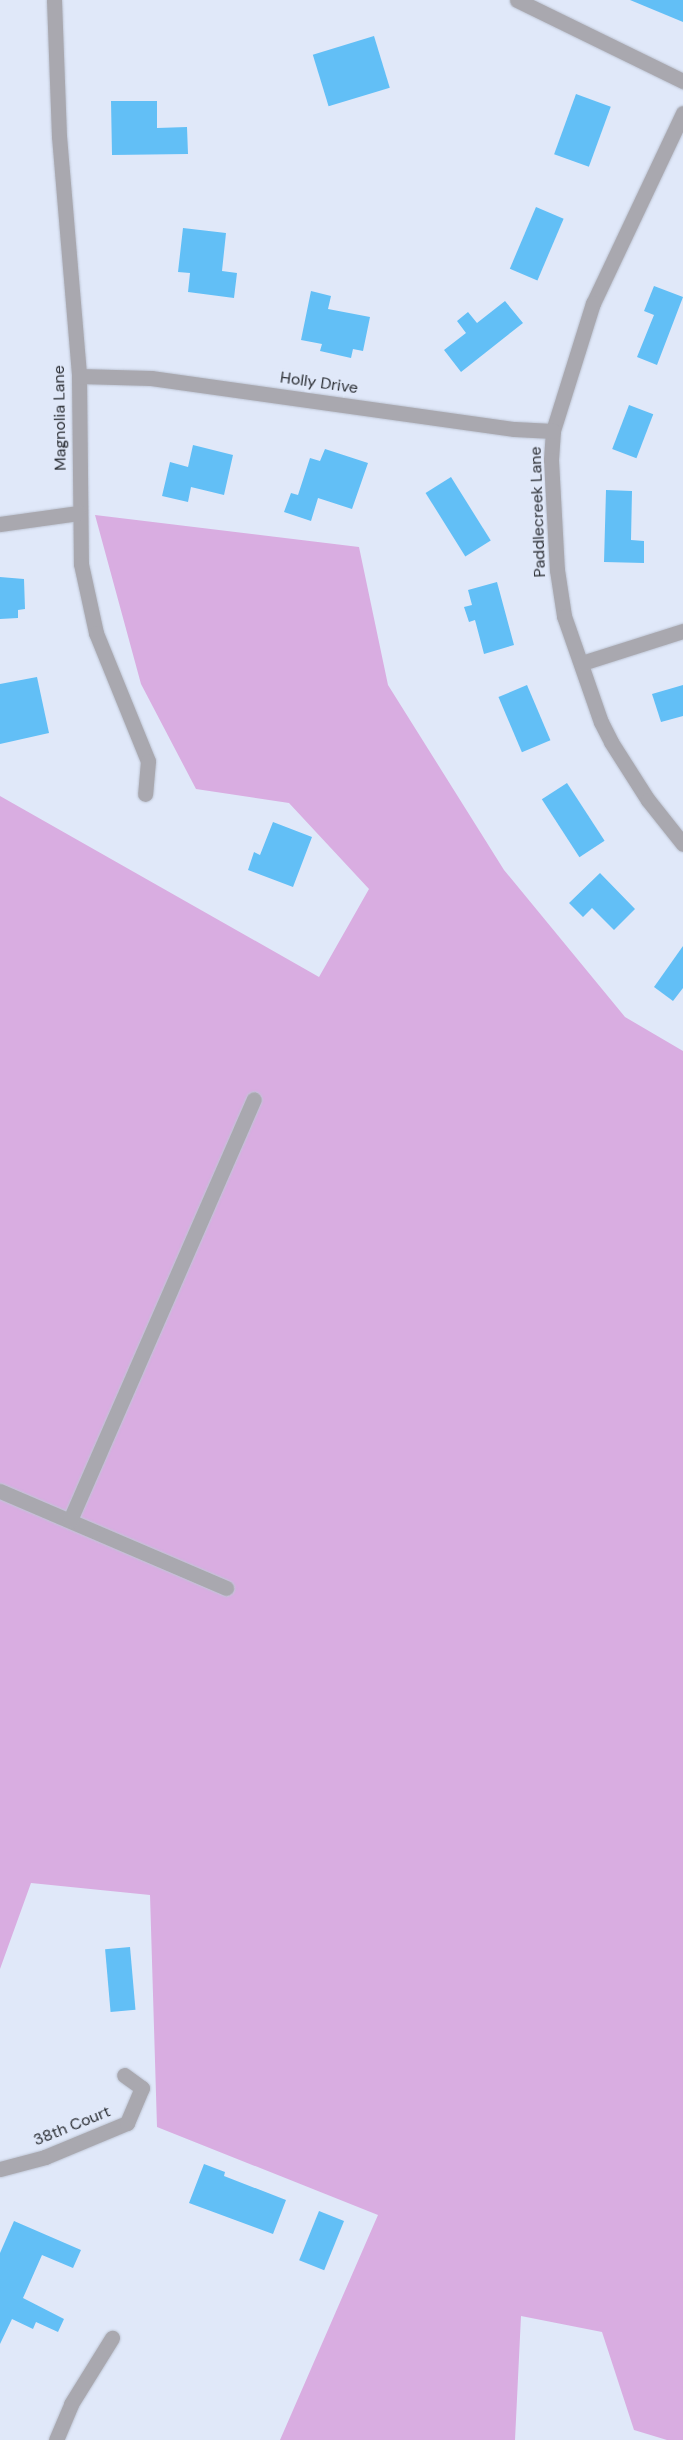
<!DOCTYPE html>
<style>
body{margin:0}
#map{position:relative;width:683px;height:2440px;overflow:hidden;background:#e0e8f9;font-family:"DM Sans",sans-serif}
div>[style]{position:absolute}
.green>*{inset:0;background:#d9ade1}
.building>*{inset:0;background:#62bff6;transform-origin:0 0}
.roads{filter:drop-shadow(0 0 1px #bfc6d5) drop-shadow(0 0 1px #bfc6d5)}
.minor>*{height:15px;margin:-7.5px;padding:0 7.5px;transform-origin:7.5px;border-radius:7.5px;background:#a9a8af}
span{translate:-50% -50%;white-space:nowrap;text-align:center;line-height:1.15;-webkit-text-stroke:5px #e0e8f9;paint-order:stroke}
.street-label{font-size:16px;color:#2a2d33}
</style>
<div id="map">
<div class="green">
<div style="clip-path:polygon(95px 515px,359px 547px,388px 685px,504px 870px,625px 1017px,683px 1051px,683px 2440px,667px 2440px,634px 2430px,602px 2332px,521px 2316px,515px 2440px,280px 2440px,378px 2215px,157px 2127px,150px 1895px,31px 1883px,0 1969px,0 796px,319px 977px,369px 889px,289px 803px,196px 789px,141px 684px)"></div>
</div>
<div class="building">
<div style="clip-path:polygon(630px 0,683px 0,683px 22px)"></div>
<div style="left:374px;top:36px;width:54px;height:64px;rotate:73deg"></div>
<div style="left:576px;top:94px;width:37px;height:64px;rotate:20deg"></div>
<div style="clip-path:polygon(111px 101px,157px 101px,157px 128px,187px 127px,188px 154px,112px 155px)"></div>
<div style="left:536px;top:207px;width:30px;height:67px;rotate:23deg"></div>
<div style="clip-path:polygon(183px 228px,226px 233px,222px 271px,237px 273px,234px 298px,188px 292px,190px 273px,178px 272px)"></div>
<div style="clip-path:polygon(654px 286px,683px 297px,657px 365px,637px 357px,654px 315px,644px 311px)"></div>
<div style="clip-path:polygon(311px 291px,331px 296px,328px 309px,370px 317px,363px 351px,353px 349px,351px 358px,320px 351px,322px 344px,301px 340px)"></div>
<div style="clip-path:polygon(505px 301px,523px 323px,461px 372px,444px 350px,466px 333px,457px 321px,468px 312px,477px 323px)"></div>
<div style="left:629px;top:405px;width:26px;height:47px;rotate:21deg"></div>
<div style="clip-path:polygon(193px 445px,233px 455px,224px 495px,191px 487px,188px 502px,162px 496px,170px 462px,188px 467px)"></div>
<div style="clip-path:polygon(325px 449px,368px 463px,352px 509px,318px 498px,311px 521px,284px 512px,291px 493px,298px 495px,310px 458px,320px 461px)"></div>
<div style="left:451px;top:477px;width:75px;height:30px;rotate:58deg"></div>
<div style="clip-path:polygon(606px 490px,632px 491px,631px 540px,644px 541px,644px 563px,604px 562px)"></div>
<div style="clip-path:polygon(0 577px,24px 579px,25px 609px,18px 610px,18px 618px,0 619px)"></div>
<div style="clip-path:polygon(497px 582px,514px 645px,484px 654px,475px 620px,469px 622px,464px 607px,472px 605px,468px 590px)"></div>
<div style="clip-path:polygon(37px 677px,49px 733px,0 744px,0 684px)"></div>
<div style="left:527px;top:685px;width:60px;height:31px;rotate:67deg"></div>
<div style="clip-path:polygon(683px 685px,683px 716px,661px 722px,652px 694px)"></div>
<div style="left:567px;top:783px;width:69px;height:30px;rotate:57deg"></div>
<div style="clip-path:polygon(273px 822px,312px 837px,293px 887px,248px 870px,254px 852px,260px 855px)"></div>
<div style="clip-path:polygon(600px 873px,635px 909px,614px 930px,592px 908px,583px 917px,569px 903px)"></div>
<div style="clip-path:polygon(683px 946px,683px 988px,673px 1001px,654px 987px)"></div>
<div style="left:130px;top:1947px;width:63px;height:25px;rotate:85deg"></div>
<div style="clip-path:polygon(204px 2164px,225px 2172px,224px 2176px,286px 2200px,273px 2234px,189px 2203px)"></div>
<div style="left:319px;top:2211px;width:27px;height:53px;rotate:22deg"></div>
<div style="clip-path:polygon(14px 2221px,81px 2250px,73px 2268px,42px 2255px,23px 2298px,64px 2319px,58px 2332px,36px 2322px,33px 2329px,12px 2319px,0 2344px,0 2253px)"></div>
</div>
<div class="roads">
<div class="minor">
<div style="left:54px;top:0;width:136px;rotate:87.9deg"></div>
<div style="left:59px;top:136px;width:241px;rotate:85.2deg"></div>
<div style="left:79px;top:376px;width:188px;rotate:89.4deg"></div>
<div style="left:81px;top:564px;width:71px;rotate:77.7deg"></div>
<div style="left:96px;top:633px;width:138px;rotate:67.9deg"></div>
<div style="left:148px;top:761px;width:33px;rotate:95deg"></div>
<div style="left:517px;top:0;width:185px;rotate:26deg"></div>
<div style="left:683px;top:113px;width:210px;rotate:115.3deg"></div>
<div style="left:593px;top:303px;width:134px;rotate:107.4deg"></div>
<div style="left:553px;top:431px;width:29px;rotate:94deg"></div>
<div style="left:551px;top:460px;width:110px;rotate:86.9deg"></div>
<div style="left:557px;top:570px;width:47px;rotate:81.3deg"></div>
<div style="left:564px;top:616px;width:112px;rotate:70.8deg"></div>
<div style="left:601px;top:722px;width:22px;rotate:63deg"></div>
<div style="left:611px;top:742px;width:69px;rotate:57.5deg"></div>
<div style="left:648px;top:800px;width:56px;rotate:51.5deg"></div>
<div style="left:79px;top:376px;width:72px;rotate:1.6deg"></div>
<div style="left:151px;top:378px;width:367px;rotate:8deg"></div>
<div style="left:514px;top:429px;width:39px;rotate:3deg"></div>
<div style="left:0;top:524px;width:79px;rotate:-8deg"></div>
<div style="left:582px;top:663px;width:106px;rotate:-17.6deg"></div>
<div style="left:0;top:1491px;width:246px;rotate:23.2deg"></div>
<div style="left:70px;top:1520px;width:459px;rotate:-66.4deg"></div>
<div style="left:0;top:2169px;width:47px;rotate:-14.9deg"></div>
<div style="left:45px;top:2157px;width:89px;rotate:-22.5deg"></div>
<div style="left:127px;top:2123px;width:38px;rotate:-67deg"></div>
<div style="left:142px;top:2088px;width:22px;rotate:-144deg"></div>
<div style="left:56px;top:2440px;width:39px;rotate:-67deg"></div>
<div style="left:71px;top:2404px;width:78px;rotate:-58.2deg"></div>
</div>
</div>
<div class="street-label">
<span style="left:319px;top:383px;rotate:8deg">Holly Drive</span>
<span style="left:60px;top:418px;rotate:-91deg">Magnolia Lane</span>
<span style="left:538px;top:512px;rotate:-92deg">Paddlecreek Lane</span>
<span style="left:72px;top:2126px;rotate:-22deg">38th Court</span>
</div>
</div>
